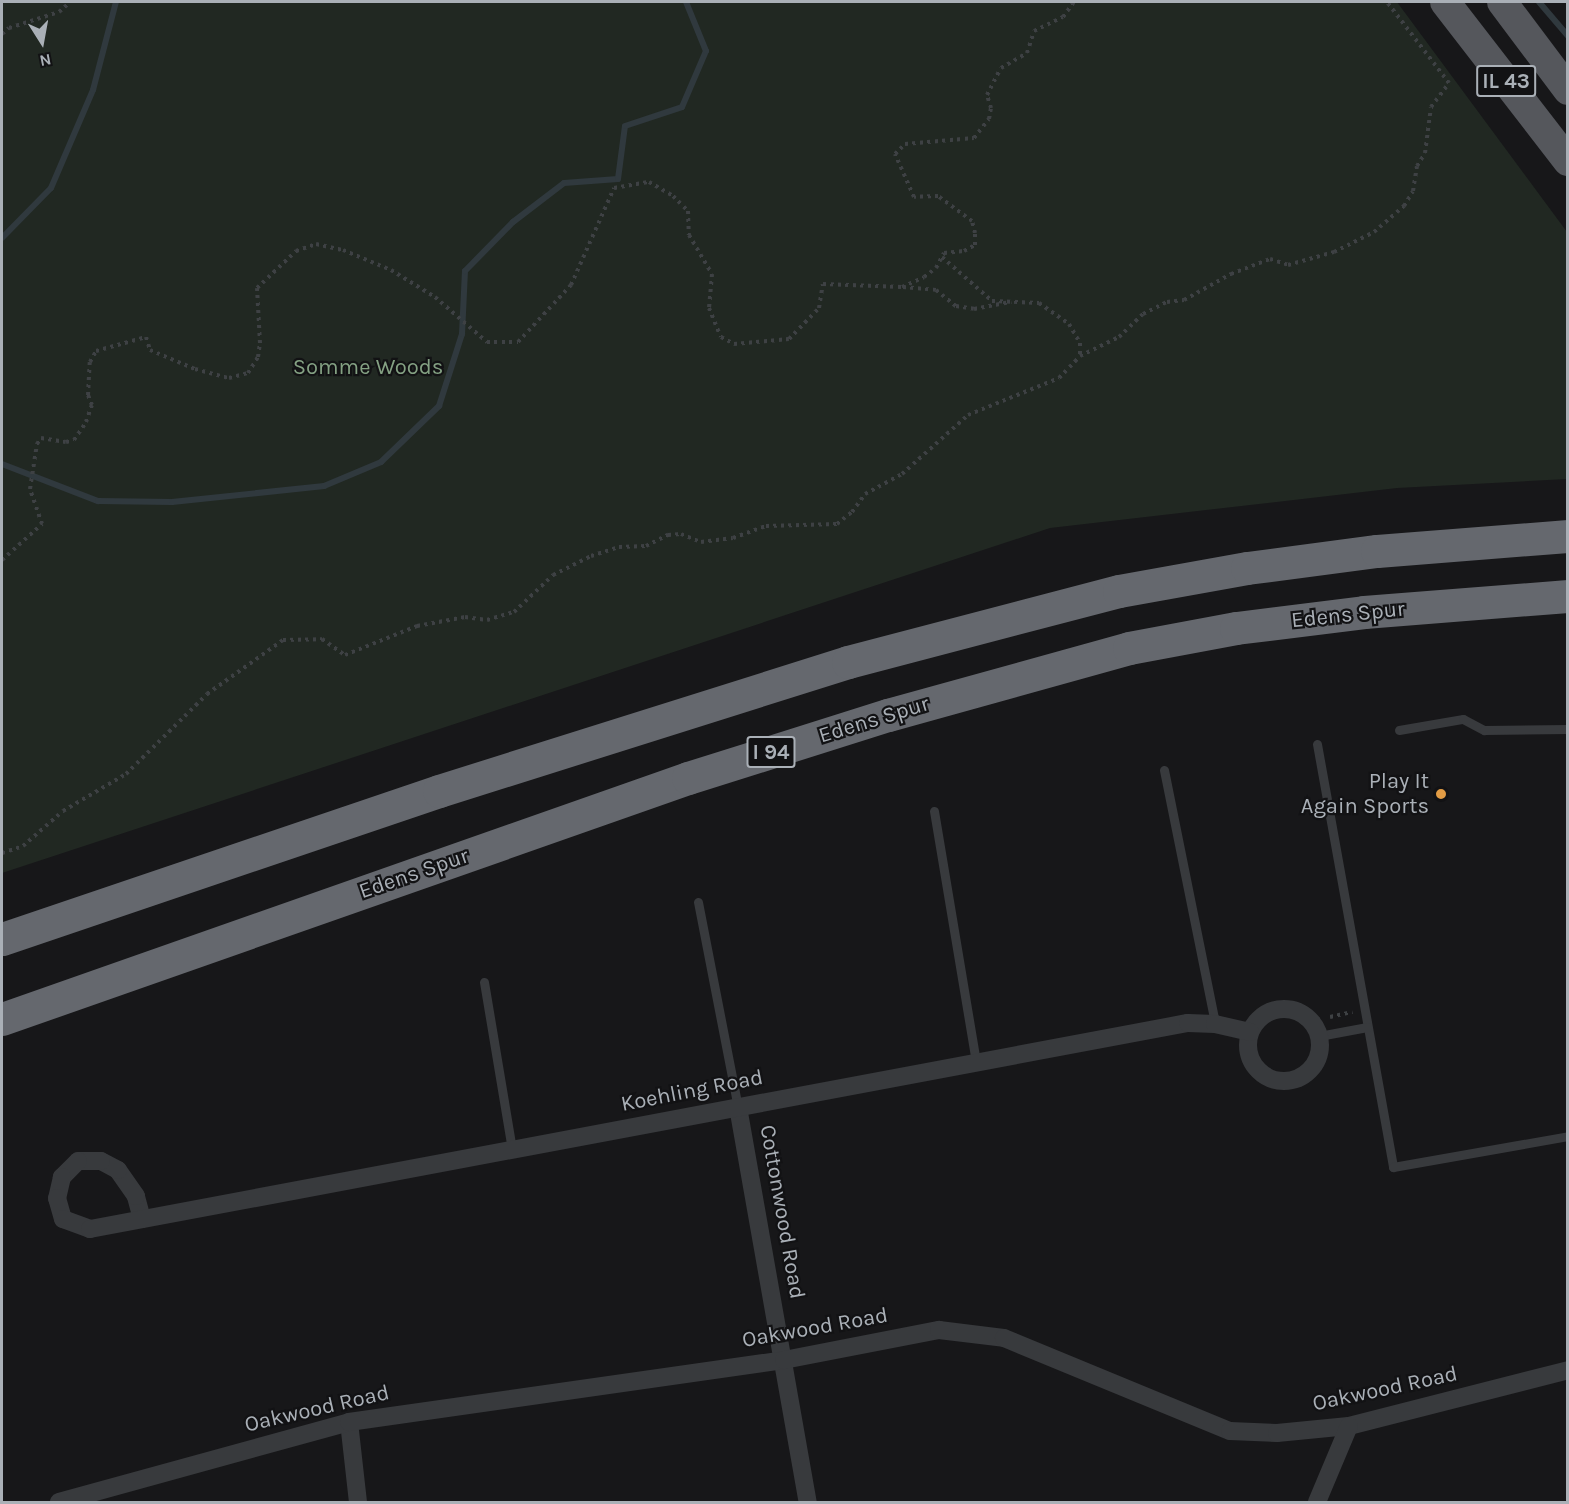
<!DOCTYPE html>
<style>
body{margin:0}
#map{position:relative;width:1569px;height:1504px;overflow:hidden;background:#171719;font-family:Karla,sans-serif}
div>[style]{position:absolute}
.green>*{inset:0;background:#212822}
.stream>*{height:6px;margin:-3px;padding:0 3px;transform-origin:3px;border-radius:3px;background:#30393e}
.path>*{height:4px;margin-top:-2px;transform-origin:0;background:repeating-linear-gradient(90deg,#3e4144 0 3px,transparent 0 7.5px)}
.service>*{height:9px;margin:-4.5px;padding:0 4.5px;transform-origin:4.5px;border-radius:4.5px;background:#383a3d}
.minor>*{height:18px;margin:-9px;padding:0 9px;transform-origin:9px;border-radius:9px;background:#383a3d}
.minor>.ring{margin:-9px;padding:0;box-sizing:content-box;background:none;border:18px solid #383a3d;border-radius:50%}
.primary>*{height:30px;margin:-15px;padding:0 15px;transform-origin:15px;border-radius:15px;background:#55575c}
.motorway>*{height:33px;margin:-16.5px;padding:0 16.5px;transform-origin:16.5px;border-radius:16.5px;background:#65686e}
.dots>*{width:16px;height:16px;translate:-50% -50%;box-sizing:border-box;border:3px solid #121214;border-radius:50%}
span{translate:-50% -50%;white-space:nowrap;text-align:center;line-height:1.15;-webkit-text-stroke:4.5px #121214;paint-order:stroke}
.shield-label span{padding:2px 4px;background:#121214;border:2px solid;border-radius:4px;-webkit-text-stroke-width:0}
.shield-label{font-size:21px;color:#aab0b7;font-weight:700}
.park-label{font-size:22px;color:#84a183}
.street-label{font-size:22px;color:#aab0b7}
.poi-label{font-size:22px;color:#aab0b7}
.right{translate:-100% -50%;text-align:right}
.frame{position:absolute;inset:0;border:3px solid #aab0b7;pointer-events:none}
.north{position:absolute;left:12px;top:12px;width:60px;height:60px;-webkit-text-stroke:4px #121214;paint-order:stroke;rotate:169deg;font-size:16px;font-weight:700;line-height:24px;text-align:center;color:#aab0b7}
.north::after{content:'';display:block;margin:auto;width:21px;height:27px;background:#aab0b7;clip-path:polygon(50% 0,100% 100%,50% 72%,0 100%)}
</style>
<div id="map">
<div class="green">
<div style="clip-path:polygon(2px 2px,1397px 2px,1567px 232px,1567px 479px,1397px 488px,1050px 528px,2px 873px)"></div>
</div>
<div class="stream">
<div style="left:1539px;top:2px;width:45px;rotate:49.5deg"></div>
<div style="left:2px;top:238px;width:70px;rotate:-45.6deg"></div>
<div style="left:51px;top:188px;width:107px;rotate:-66.8deg"></div>
<div style="left:93px;top:90px;width:91px;rotate:-75.4deg"></div>
<div style="left:2px;top:464px;width:103px;rotate:21.1deg"></div>
<div style="left:98px;top:501px;width:74px;rotate:0.8deg"></div>
<div style="left:172px;top:502px;width:153px;rotate:-6deg"></div>
<div style="left:324px;top:486px;width:62px;rotate:-22.8deg"></div>
<div style="left:381px;top:462px;width:81px;rotate:-44deg"></div>
<div style="left:439px;top:406px;width:76px;rotate:-72.3deg"></div>
<div style="left:462px;top:334px;width:63px;rotate:-87.3deg"></div>
<div style="left:465px;top:271px;width:69px;rotate:-45.6deg"></div>
<div style="left:513px;top:222px;width:64px;rotate:-37.4deg"></div>
<div style="left:564px;top:183px;width:54px;rotate:-4.2deg"></div>
<div style="left:618px;top:179px;width:53px;rotate:-82.5deg"></div>
<div style="left:625px;top:126px;width:60px;rotate:-18.4deg"></div>
<div style="left:682px;top:107px;width:61px;rotate:-66.8deg"></div>
<div style="left:706px;top:51px;width:53px;rotate:-112.2deg"></div>
</div>
<div class="path">
<div style="left:2px;top:34px;width:9px;rotate:-41deg"></div>
<div style="left:9px;top:28px;width:52px;rotate:-17.7deg"></div>
<div style="left:59px;top:12px;width:15px;rotate:-42deg"></div>
<div style="left:942px;top:257px;width:67px;rotate:41.3deg"></div>
<div style="left:992px;top:301px;width:47px;rotate:2.4deg"></div>
<div style="left:1039px;top:303px;width:37px;rotate:35deg"></div>
<div style="left:1069px;top:324px;width:22px;rotate:60deg"></div>
<div style="left:1080px;top:343px;width:13px;rotate:90deg"></div>
<div style="left:903px;top:287px;width:33px;rotate:5deg"></div>
<div style="left:936px;top:290px;width:26px;rotate:39deg"></div>
<div style="left:956px;top:306px;width:18px;rotate:9deg"></div>
<div style="left:974px;top:309px;width:38px;rotate:-11deg"></div>
<div style="left:2px;top:560px;width:54px;rotate:-42deg"></div>
<div style="left:42px;top:524px;width:37px;rotate:-109deg"></div>
<div style="left:30px;top:489px;width:46px;rotate:-81.2deg"></div>
<div style="left:37px;top:444px;width:7px;rotate:-56deg"></div>
<div style="left:41px;top:438px;width:25px;rotate:9deg"></div>
<div style="left:66px;top:442px;width:8px;rotate:-14deg"></div>
<div style="left:74px;top:440px;width:22px;rotate:-56deg"></div>
<div style="left:86px;top:422px;width:18px;rotate:-71deg"></div>
<div style="left:92px;top:405px;width:11px;rotate:-112deg"></div>
<div style="left:88px;top:395px;width:33px;rotate:-87deg"></div>
<div style="left:90px;top:362px;width:13px;rotate:-61deg"></div>
<div style="left:96px;top:351px;width:52px;rotate:-15.6deg"></div>
<div style="left:146px;top:337px;width:14px;rotate:73deg"></div>
<div style="left:150px;top:350px;width:49px;rotate:22.9deg"></div>
<div style="left:195px;top:369px;width:35px;rotate:15deg"></div>
<div style="left:229px;top:378px;width:20px;rotate:-15deg"></div>
<div style="left:248px;top:373px;width:19px;rotate:-58deg"></div>
<div style="left:258px;top:357px;width:14px;rotate:-82deg"></div>
<div style="left:260px;top:343px;width:55px;rotate:-93.1deg"></div>
<div style="left:257px;top:288px;width:54px;rotate:-43.5deg"></div>
<div style="left:296px;top:251px;width:21px;rotate:-19deg"></div>
<div style="left:316px;top:244px;width:28px;rotate:13deg"></div>
<div style="left:343px;top:250px;width:52px;rotate:22.6deg"></div>
<div style="left:391px;top:270px;width:52px;rotate:31.5deg"></div>
<div style="left:435px;top:297px;width:69px;rotate:40.9deg"></div>
<div style="left:487px;top:342px;width:31px"></div>
<div style="left:518px;top:342px;width:78px;rotate:-47.1deg"></div>
<div style="left:571px;top:285px;width:106px;rotate:-66.1deg"></div>
<div style="left:614px;top:188px;width:36px;rotate:-10deg"></div>
<div style="left:649px;top:182px;width:28px;rotate:30deg"></div>
<div style="left:673px;top:196px;width:21px;rotate:45deg"></div>
<div style="left:688px;top:211px;width:24px;rotate:88deg"></div>
<div style="left:689px;top:235px;width:45px;rotate:59.5deg"></div>
<div style="left:712px;top:274px;width:34px;rotate:95deg"></div>
<div style="left:709px;top:308px;width:31px;rotate:68deg"></div>
<div style="left:721px;top:337px;width:15px;rotate:28deg"></div>
<div style="left:734px;top:344px;width:55px;rotate:-5.2deg"></div>
<div style="left:789px;top:339px;width:43px;rotate:-45.9deg"></div>
<div style="left:819px;top:308px;width:24px;rotate:-81deg"></div>
<div style="left:823px;top:284px;width:79px;rotate:2.2deg"></div>
<div style="left:902px;top:287px;width:24px;rotate:-24deg"></div>
<div style="left:924px;top:277px;width:15px;rotate:-37deg"></div>
<div style="left:936px;top:268px;width:17px;rotate:-62deg"></div>
<div style="left:944px;top:253px;width:20px;rotate:-6deg"></div>
<div style="left:964px;top:251px;width:13px;rotate:-29deg"></div>
<div style="left:975px;top:245px;width:12px;rotate:-90deg"></div>
<div style="left:975px;top:233px;width:12px;rotate:-104deg"></div>
<div style="left:972px;top:221px;width:42px;rotate:-143.7deg"></div>
<div style="left:938px;top:196px;width:24px;rotate:178deg"></div>
<div style="left:914px;top:197px;width:47px;rotate:-113.8deg"></div>
<div style="left:895px;top:154px;width:14px;rotate:-45deg"></div>
<div style="left:905px;top:144px;width:69px;rotate:-5deg"></div>
<div style="left:974px;top:138px;width:24px;rotate:-52deg"></div>
<div style="left:989px;top:119px;width:11px;rotate:-80deg"></div>
<div style="left:991px;top:108px;width:14px;rotate:-107deg"></div>
<div style="left:987px;top:95px;width:30px;rotate:-63deg"></div>
<div style="left:1001px;top:68px;width:30px;rotate:-30deg"></div>
<div style="left:1027px;top:53px;width:23px;rotate:-72deg"></div>
<div style="left:1034px;top:31px;width:32px;rotate:-26deg"></div>
<div style="left:1063px;top:17px;width:19px;rotate:-54deg"></div>
<div style="left:2px;top:853px;width:22px;rotate:-18deg"></div>
<div style="left:23px;top:846px;width:53px;rotate:-41.2deg"></div>
<div style="left:63px;top:811px;width:73px;rotate:-30.4deg"></div>
<div style="left:126px;top:774px;width:114px;rotate:-44.6deg"></div>
<div style="left:207px;top:694px;width:93px;rotate:-35.4deg"></div>
<div style="left:283px;top:640px;width:39px;rotate:-1deg"></div>
<div style="left:322px;top:639px;width:28px;rotate:35deg"></div>
<div style="left:345px;top:655px;width:78px;rotate:-21.9deg"></div>
<div style="left:417px;top:626px;width:49px;rotate:-10.6deg"></div>
<div style="left:465px;top:617px;width:22px;rotate:8deg"></div>
<div style="left:487px;top:620px;width:28px;rotate:-17deg"></div>
<div style="left:514px;top:612px;width:54px;rotate:-43.5deg"></div>
<div style="left:553px;top:575px;width:42px;rotate:-26.6deg"></div>
<div style="left:591px;top:556px;width:29px;rotate:-18deg"></div>
<div style="left:619px;top:547px;width:27px;rotate:-2deg"></div>
<div style="left:646px;top:546px;width:25px;rotate:-27deg"></div>
<div style="left:668px;top:535px;width:13px;rotate:-4deg"></div>
<div style="left:681px;top:534px;width:22px;rotate:22deg"></div>
<div style="left:701px;top:542px;width:32px;rotate:-7deg"></div>
<div style="left:733px;top:538px;width:35px;rotate:-20deg"></div>
<div style="left:766px;top:526px;width:71px;rotate:-1.6deg"></div>
<div style="left:837px;top:524px;width:19px;rotate:-39deg"></div>
<div style="left:852px;top:512px;width:22px;rotate:-54deg"></div>
<div style="left:865px;top:494px;width:42px;rotate:-28.4deg"></div>
<div style="left:902px;top:474px;width:89px;rotate:-41.8deg"></div>
<div style="left:968px;top:415px;width:98px;rotate:-22.1deg"></div>
<div style="left:1059px;top:378px;width:30px;rotate:-46deg"></div>
<div style="left:1080px;top:356px;width:43px;rotate:-26deg"></div>
<div style="left:1119px;top:337px;width:33px;rotate:-44deg"></div>
<div style="left:1143px;top:314px;width:27px;rotate:-27deg"></div>
<div style="left:1167px;top:302px;width:17px;rotate:-7deg"></div>
<div style="left:1184px;top:300px;width:54px;rotate:-29deg"></div>
<div style="left:1231px;top:274px;width:42px;rotate:-21deg"></div>
<div style="left:1270px;top:259px;width:19px;rotate:18deg"></div>
<div style="left:1288px;top:265px;width:48px;rotate:-15.8deg"></div>
<div style="left:1334px;top:252px;width:45px;rotate:-26.6deg"></div>
<div style="left:1374px;top:232px;width:40px;rotate:-41deg"></div>
<div style="left:1404px;top:206px;width:17px;rotate:-59deg"></div>
<div style="left:1413px;top:191px;width:25px;rotate:-81deg"></div>
<div style="left:1417px;top:166px;width:15px;rotate:-58deg"></div>
<div style="left:1425px;top:153px;width:46px;rotate:-82.6deg"></div>
<div style="left:1431px;top:107px;width:30px;rotate:-53deg"></div>
<div style="left:1449px;top:83px;width:102px;rotate:-127.4deg"></div>
<div style="left:1330px;top:1017px;width:23px;rotate:-13deg"></div>
<div style="left:1311px;top:1021px;width:9px;rotate:-13deg"></div>
</div>
<div class="service">
<div style="left:1399px;top:730px;width:65px;rotate:-9.8deg"></div>
<div style="left:1463px;top:719px;width:24px;rotate:28deg"></div>
<div style="left:1484px;top:730px;width:84px;rotate:-0.7deg"></div>
<div style="left:1317px;top:744px;width:430px;rotate:79.8deg"></div>
<div style="left:1393px;top:1167px;width:178px;rotate:-10deg"></div>
<div style="left:1164px;top:770px;width:259px;rotate:78.6deg"></div>
<div style="left:934px;top:811px;width:255px;rotate:80.5deg"></div>
<div style="left:698px;top:902px;width:209px;rotate:79deg"></div>
<div style="left:484px;top:982px;width:170px;rotate:80.5deg"></div>
<div style="left:1319px;top:1036px;width:49px;rotate:-10.6deg"></div>
</div>
<div class="minor">
<div class="ring" style="left:1248px;top:1009px;width:54px;height:54px"></div>
<div style="left:738px;top:1107px;width:401px;rotate:80deg"></div>
<div style="left:142px;top:1219px;width:24px;rotate:-105deg"></div>
<div style="left:136px;top:1196px;width:32px;rotate:-125deg"></div>
<div style="left:118px;top:1170px;width:19px;rotate:-152deg"></div>
<div style="left:101px;top:1161px;width:23px;rotate:180deg"></div>
<div style="left:78px;top:1161px;width:23px;rotate:135deg"></div>
<div style="left:62px;top:1177px;width:22px;rotate:103deg"></div>
<div style="left:57px;top:1198px;width:22px;rotate:74deg"></div>
<div style="left:63px;top:1219px;width:29px;rotate:20deg"></div>
<div style="left:90px;top:1229px;width:1117px;rotate:-10.63deg"></div>
<div style="left:1188px;top:1023px;width:27px;rotate:2deg"></div>
<div style="left:1215px;top:1024px;width:36px;rotate:13deg"></div>
<div style="left:349px;top:1422px;width:81px;rotate:83.6deg"></div>
<div style="left:59px;top:1502px;width:301px;rotate:-15.4deg"></div>
<div style="left:349px;top:1422px;width:439px;rotate:-8.1deg"></div>
<div style="left:784px;top:1360px;width:158px;rotate:-11deg"></div>
<div style="left:939px;top:1330px;width:65px;rotate:7deg"></div>
<div style="left:1004px;top:1338px;width:244px;rotate:22.4deg"></div>
<div style="left:1230px;top:1431px;width:47px;rotate:2.4deg"></div>
<div style="left:1277px;top:1433px;width:72px;rotate:-5.6deg"></div>
<div style="left:1349px;top:1426px;width:226px;rotate:-14.3deg"></div>
<div style="left:1317px;top:1502px;width:82px;rotate:-67.2deg"></div>
</div>
<div class="primary">
<div style="left:1445px;top:2px;width:201px;rotate:52.3deg"></div>
<div style="left:1502px;top:2px;width:110px;rotate:53.1deg"></div>
</div>
<div class="motorway">
<div style="left:2px;top:939px;width:461px;rotate:-18.7deg"></div>
<div style="left:439px;top:791px;width:429px;rotate:-17.5deg"></div>
<div style="left:848px;top:662px;width:280px;rotate:-14.7deg"></div>
<div style="left:1119px;top:591px;width:130px;rotate:-10.2deg"></div>
<div style="left:1247px;top:568px;width:131px;rotate:-7.5deg"></div>
<div style="left:1377px;top:551px;width:192px;rotate:-4.5deg"></div>
<div style="left:2px;top:1019px;width:727px;rotate:-19.36deg"></div>
<div style="left:688px;top:778px;width:210px;rotate:-17.5deg"></div>
<div style="left:888px;top:715px;width:250px;rotate:-15.5deg"></div>
<div style="left:1129px;top:648px;width:109px;rotate:-10.6deg"></div>
<div style="left:1236px;top:628px;width:129px;rotate:-7.1deg"></div>
<div style="left:1364px;top:612px;width:205px;rotate:-4.5deg"></div>
</div>
<div class="dots">
<div style="left:1441px;top:794px;background:#e29c45"></div>
</div>
<div class="shield-label">
<span style="left:1506px;top:81px">IL 43</span>
<span style="left:771px;top:752px">I 94</span>
</div>
<div class="park-label">
<span style="left:368px;top:368px">Somme Woods</span>
</div>
<div class="street-label">
<span style="left:1348px;top:615px;rotate:-6deg">Edens Spur</span>
<span style="left:874px;top:720px;rotate:-17deg">Edens Spur</span>
<span style="left:414px;top:874px;rotate:-19deg">Edens Spur</span>
<span style="left:692px;top:1091px;rotate:-11deg">Koehling Road</span>
<span style="left:782px;top:1212px;rotate:80deg">Cottonwood Road</span>
<span style="left:815px;top:1328px;rotate:-10deg">Oakwood Road</span>
<span style="left:1385px;top:1389px;rotate:-12deg">Oakwood Road</span>
<span style="left:317px;top:1409px;rotate:-13deg">Oakwood Road</span>
</div>
<div class="poi-label">
<span class="right" style="left:1429px;top:794px">Play It<br>Again Sports</span>
</div>
<div class="frame"></div>
<div class="north">N</div>
</div>
